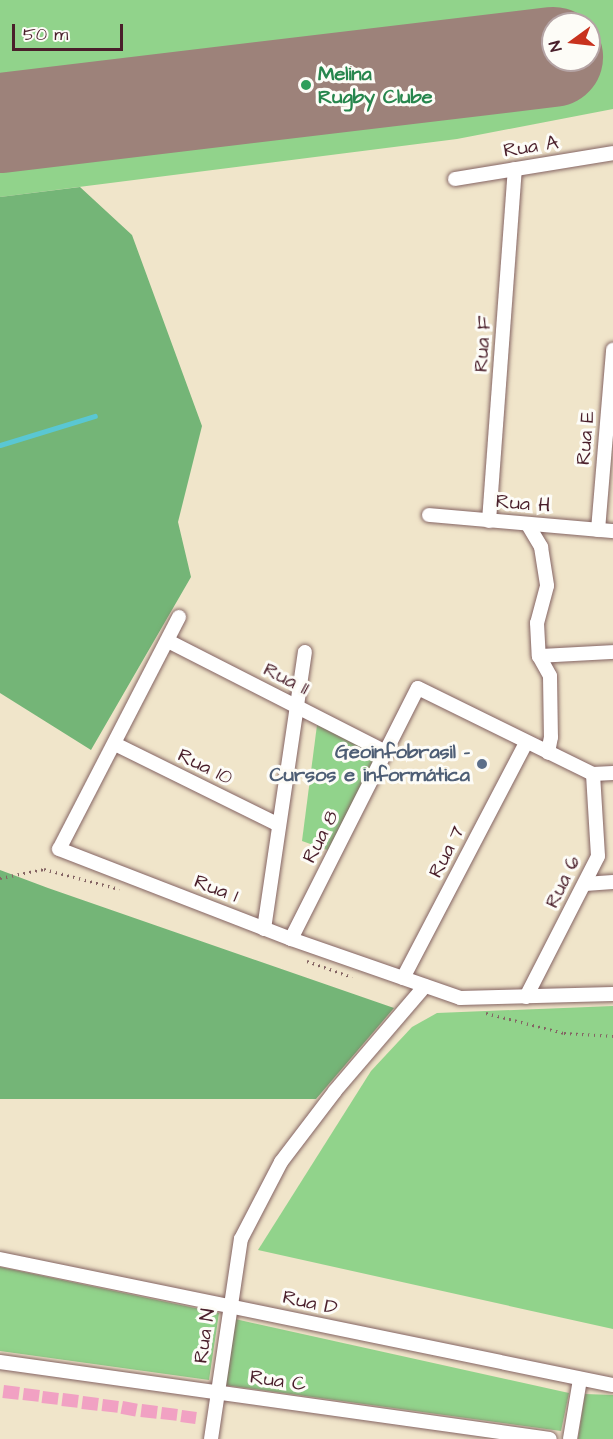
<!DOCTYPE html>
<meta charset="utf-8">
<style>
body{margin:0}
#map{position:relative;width:613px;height:1439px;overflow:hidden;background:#f0e5ca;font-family:"Architects Daughter",sans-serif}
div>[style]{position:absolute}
.green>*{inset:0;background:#91d38b}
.forest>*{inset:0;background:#74b577}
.stream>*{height:4.5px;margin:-2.25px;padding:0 2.25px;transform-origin:2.25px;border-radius:2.25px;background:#5ac7d3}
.runway>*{height:100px;margin:-50px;padding:0 50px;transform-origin:50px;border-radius:50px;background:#9d827a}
.building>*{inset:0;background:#f1a1c3;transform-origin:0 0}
.path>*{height:3px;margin-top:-1.5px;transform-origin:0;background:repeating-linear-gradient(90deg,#846463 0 1.5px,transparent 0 6px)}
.roads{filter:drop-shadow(0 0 2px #846463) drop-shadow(0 0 2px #846463)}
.street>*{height:14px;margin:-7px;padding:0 7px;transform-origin:7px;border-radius:7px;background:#fff}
.dots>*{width:16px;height:16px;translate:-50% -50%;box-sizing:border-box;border:3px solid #fdfcf7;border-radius:50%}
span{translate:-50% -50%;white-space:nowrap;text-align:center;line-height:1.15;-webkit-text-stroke:6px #fdfcf7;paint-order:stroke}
.leisure-label{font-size:20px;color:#27864d;font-weight:700}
.left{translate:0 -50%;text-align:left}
.street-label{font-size:20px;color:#4a1f2b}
.service-label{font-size:20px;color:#4e5e75;font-weight:700}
.right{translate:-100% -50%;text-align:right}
.north{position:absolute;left:541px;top:12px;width:60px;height:60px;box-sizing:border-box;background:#fdfcf7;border:2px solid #b5a4a5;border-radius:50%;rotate:255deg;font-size:16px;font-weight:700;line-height:24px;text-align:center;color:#4a1f2b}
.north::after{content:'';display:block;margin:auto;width:21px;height:27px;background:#c8321e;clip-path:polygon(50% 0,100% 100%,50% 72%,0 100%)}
.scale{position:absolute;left:12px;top:24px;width:111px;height:27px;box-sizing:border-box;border:3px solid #4a1f2b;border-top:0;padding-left:8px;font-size:18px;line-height:21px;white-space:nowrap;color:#4a1f2b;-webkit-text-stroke:4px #fdfcf7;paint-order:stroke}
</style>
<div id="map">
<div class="green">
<div style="clip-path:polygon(evenodd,0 0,613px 0,613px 109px,457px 139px,0 197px,0 0,553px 24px,589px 24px,589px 60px,553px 60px,553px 24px)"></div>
<div style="clip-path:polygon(317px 725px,378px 755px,330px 851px,302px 841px)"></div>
<div style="clip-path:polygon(613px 1006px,613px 1329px,258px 1250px,371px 1071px,412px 1027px,437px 1013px)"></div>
<div style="clip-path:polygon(0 1267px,219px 1313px,209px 1380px,0 1351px)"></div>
<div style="clip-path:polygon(235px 1319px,569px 1393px,561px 1431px,224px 1385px)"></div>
<div style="clip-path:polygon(585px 1394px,613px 1395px,613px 1439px,578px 1439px)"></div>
</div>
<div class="forest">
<div style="clip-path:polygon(80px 187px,132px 235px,202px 426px,178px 522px,191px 577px,91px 750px,0 693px,0 197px)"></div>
<div style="clip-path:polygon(0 870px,48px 888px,394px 1008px,316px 1099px,0 1099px)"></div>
</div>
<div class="stream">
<div style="left:0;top:445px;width:99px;rotate:-17deg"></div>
</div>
<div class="runway">
<div style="left:0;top:123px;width:557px;rotate:-6.81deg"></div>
</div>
<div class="building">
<div style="left:4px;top:1385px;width:16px;height:13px;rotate:7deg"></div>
<div style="left:24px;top:1388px;width:16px;height:12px;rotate:7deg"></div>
<div style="left:43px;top:1391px;width:16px;height:12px;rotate:7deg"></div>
<div style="left:63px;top:1393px;width:16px;height:13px;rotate:7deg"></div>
<div style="left:83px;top:1396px;width:16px;height:13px;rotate:7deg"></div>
<div style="left:103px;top:1399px;width:16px;height:12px;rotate:7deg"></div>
<div style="left:123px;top:1401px;width:15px;height:13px;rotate:11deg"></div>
<div style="left:142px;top:1404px;width:16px;height:13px;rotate:7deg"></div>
<div style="left:162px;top:1407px;width:16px;height:12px;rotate:7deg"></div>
<div style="left:182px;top:1410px;width:15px;height:12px;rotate:8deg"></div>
</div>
<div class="path">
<div style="left:0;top:878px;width:45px;rotate:-11.6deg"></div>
<div style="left:44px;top:869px;width:78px;rotate:14.9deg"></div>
<div style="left:307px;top:961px;width:48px;rotate:19.6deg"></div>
<div style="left:486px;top:1013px;width:81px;rotate:14.4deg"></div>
<div style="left:564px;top:1033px;width:49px;rotate:3.5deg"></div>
</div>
<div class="roads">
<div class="street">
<div style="left:455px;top:179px;width:160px;rotate:-9.3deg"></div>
<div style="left:429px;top:515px;width:185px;rotate:5deg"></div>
<div style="left:489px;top:521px;width:353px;rotate:-85.8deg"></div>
<div style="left:528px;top:525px;width:26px;rotate:59deg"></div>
<div style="left:541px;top:547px;width:39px;rotate:81deg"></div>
<div style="left:547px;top:586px;width:38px;rotate:105deg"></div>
<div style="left:537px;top:623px;width:33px;rotate:87deg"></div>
<div style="left:539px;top:656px;width:23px;rotate:61deg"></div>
<div style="left:550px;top:676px;width:61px;rotate:89.1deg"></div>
<div style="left:551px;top:737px;width:16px;rotate:101deg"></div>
<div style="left:598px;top:530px;width:181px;rotate:-85.2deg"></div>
<div style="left:179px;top:617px;width:261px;rotate:117.3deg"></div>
<div style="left:59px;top:849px;width:249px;rotate:21.2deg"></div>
<div style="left:291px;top:939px;width:179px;rotate:19.2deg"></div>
<div style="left:460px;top:998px;width:153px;rotate:-1.5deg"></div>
<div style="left:168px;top:641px;width:245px;rotate:27deg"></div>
<div style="left:539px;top:656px;width:74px;rotate:-3.1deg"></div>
<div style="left:115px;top:744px;width:183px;rotate:26.3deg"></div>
<div style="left:585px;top:884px;width:28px;rotate:-4deg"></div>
<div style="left:264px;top:929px;width:280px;rotate:-81.6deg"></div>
<div style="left:291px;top:939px;width:281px;rotate:-63.2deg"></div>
<div style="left:418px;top:688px;width:195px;rotate:26.2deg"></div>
<div style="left:593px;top:774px;width:20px;rotate:-3deg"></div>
<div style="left:403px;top:978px;width:265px;rotate:-62.4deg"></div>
<div style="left:526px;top:997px;width:158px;rotate:-62.9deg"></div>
<div style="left:598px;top:856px;width:82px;rotate:-93.5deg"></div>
<div style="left:0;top:1259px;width:626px;rotate:11.62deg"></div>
<div style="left:0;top:1362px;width:555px;rotate:7.97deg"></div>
<div style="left:211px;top:1439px;width:202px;rotate:-81.5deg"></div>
<div style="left:241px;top:1239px;width:87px;rotate:-62.5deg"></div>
<div style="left:281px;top:1162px;width:89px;rotate:-52.7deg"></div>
<div style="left:335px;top:1091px;width:138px;rotate:-49.4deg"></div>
<div style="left:570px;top:1439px;width:61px;rotate:-80.5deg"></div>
</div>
</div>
<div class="dots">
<div style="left:306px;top:85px;background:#2e9e5b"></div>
<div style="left:482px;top:764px;background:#5c6f8a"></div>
</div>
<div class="leisure-label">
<span class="left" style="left:318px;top:86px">Melina<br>Rugby Clube</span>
</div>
<div class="street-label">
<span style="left:531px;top:147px;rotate:-9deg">Rua A</span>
<span style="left:483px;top:344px;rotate:-86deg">Rua F</span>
<span style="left:586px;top:438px;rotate:-85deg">Rua E</span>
<span style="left:523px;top:504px;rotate:5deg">Rua H</span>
<span style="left:286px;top:679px;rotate:27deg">Rua 11</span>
<span style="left:205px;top:767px;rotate:26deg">Rua 10</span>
<span style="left:321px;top:837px;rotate:-63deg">Rua 8</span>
<span style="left:447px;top:852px;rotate:-63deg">Rua 7</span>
<span style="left:563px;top:882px;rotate:-64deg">Rua 6</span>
<span style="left:216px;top:889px;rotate:21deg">Rua 1</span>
<span style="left:310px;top:1303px;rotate:12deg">Rua D</span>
<span style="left:205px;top:1336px;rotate:-82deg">Rua N</span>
<span style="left:278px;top:1381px;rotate:8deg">Rua C</span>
</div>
<div class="service-label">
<span class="right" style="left:470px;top:764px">Geoinfobrasil -<br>Cursos e informática</span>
</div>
<div class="north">N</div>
<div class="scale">50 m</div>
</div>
